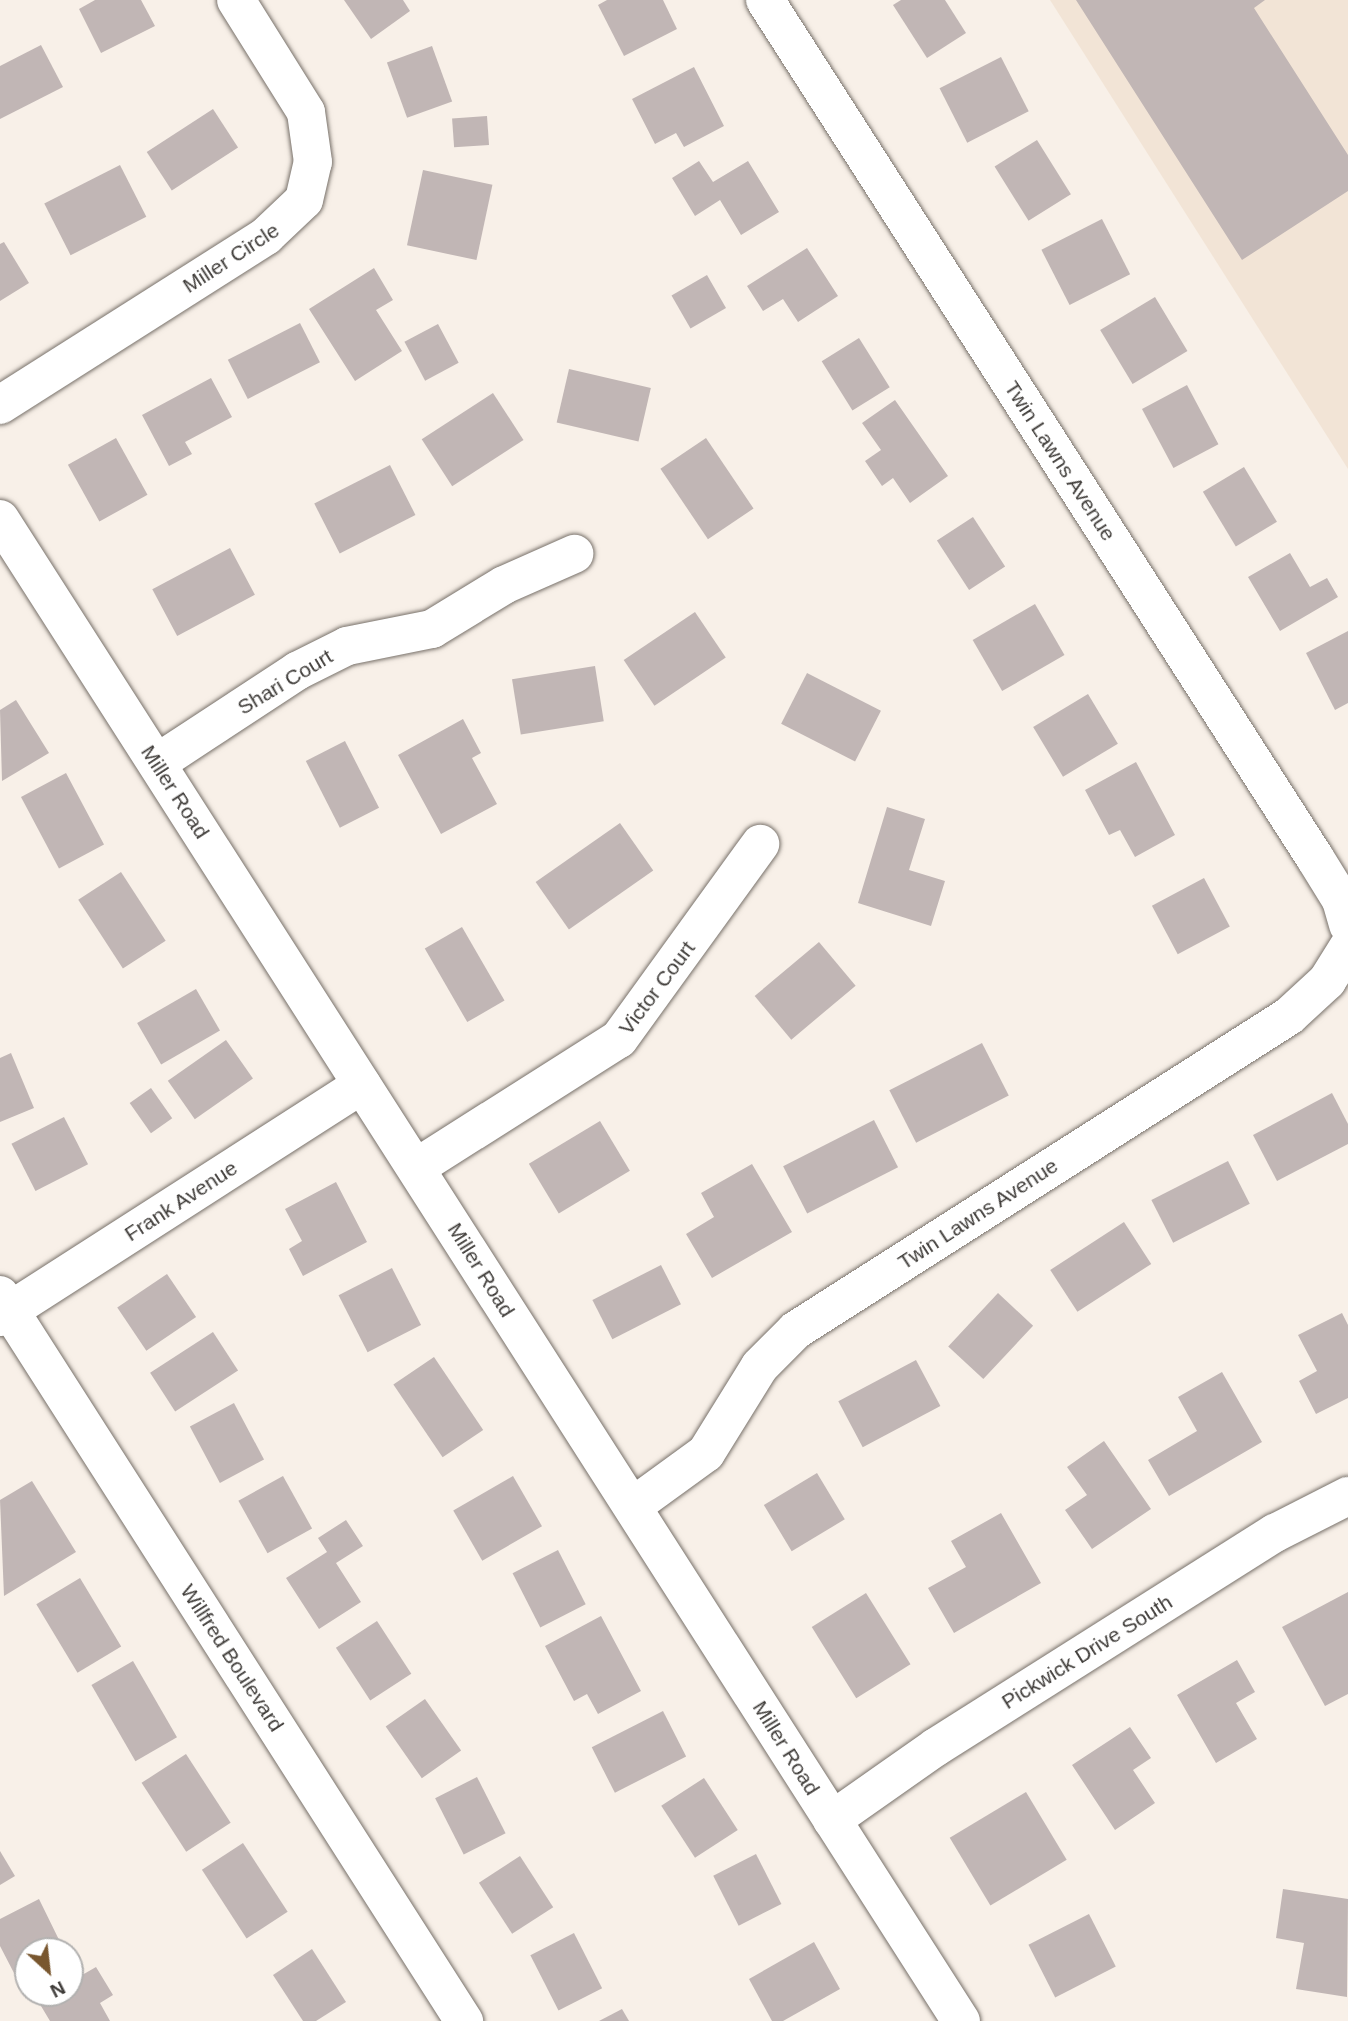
<!DOCTYPE html>
<style>
body{margin:0}
#map{position:relative;width:1348px;height:2021px;overflow:hidden;background:#f8f0e8;font-family:Arial,sans-serif}
div>[style]{position:absolute}
.built>*{inset:0;background:#f2e4d6}
.building>*{inset:0;background:#c1b6b5;transform-origin:0 0}
.roads{filter:drop-shadow(0 0 2px #78716a) drop-shadow(0 0 2px #78716a)}
.street>*{height:38px;margin:-19px;padding:0 19px;transform-origin:19px;border-radius:19px;background:#fff}
span{translate:-50% -50%;white-space:nowrap;text-align:center;line-height:1.15;-webkit-text-stroke:5px #fff;paint-order:stroke}
.street-label{font-size:21px;color:#3f3c39}
.north{position:absolute;left:14px;top:1937px;width:70px;height:70px;box-sizing:border-box;background:#fff;border:2px solid #b2b1b0;border-radius:50%;rotate:153deg;font-size:19px;font-weight:700;line-height:28px;text-align:center;color:#3f3c39}
.north::after{content:'';display:block;margin:auto;width:24px;height:32px;background:#79572f;clip-path:polygon(50% 0,100% 100%,50% 72%,0 100%)}
</style>
<div id="map">
<div class="built">
<div style="clip-path:polygon(1050px 0,1348px 0,1348px 469px)"></div>
</div>
<div class="building">
<div style="clip-path:polygon(95px 0,141px 0,155px 26px,101px 53px,79px 9px)"></div>
<div style="clip-path:polygon(344px 0,403px 0,410px 11px,371px 39px)"></div>
<div style="clip-path:polygon(607px 0,663px 0,677px 29px,624px 56px,598px 5px)"></div>
<div style="clip-path:polygon(901px 0,945px 0,966px 33px,927px 58px,893px 5px)"></div>
<div style="clip-path:polygon(1076px 0,1265px 0,1254px 8px,1348px 155px,1348px 191px,1242px 260px)"></div>
<div style="clip-path:polygon(41px 45px,63px 87px,0 119px,0 66px)"></div>
<div style="left:432px;top:46px;width:59px;height:48px;rotate:70deg"></div>
<div style="left:1001px;top:57px;width:61px;height:69px;rotate:63deg"></div>
<div style="clip-path:polygon(694px 67px,724px 126px,684px 147px,676px 133px,655px 144px,632px 99px)"></div>
<div style="left:213px;top:109px;width:46px;height:79px;rotate:57deg"></div>
<div style="left:487px;top:116px;width:29px;height:35px;rotate:86deg"></div>
<div style="left:1037px;top:140px;width:64px;height:50px;rotate:58deg"></div>
<div style="clip-path:polygon(699px 161px,713px 182px,748px 161px,779px 212px,741px 235px,720px 200px,695px 216px,672px 178px)"></div>
<div style="left:120px;top:165px;width:58px;height:85px;rotate:63deg"></div>
<div style="left:423px;top:170px;width:71px;height:77px;rotate:12deg"></div>
<div style="left:1102px;top:219px;width:62px;height:68px;rotate:63deg"></div>
<div style="clip-path:polygon(4px 242px,29px 283px,0 301px,0 244px)"></div>
<div style="clip-path:polygon(807px 248px,838px 296px,798px 322px,783px 299px,763px 311px,747px 286px)"></div>
<div style="clip-path:polygon(374px 268px,393px 300px,376px 310px,402px 351px,355px 381px,309px 309px)"></div>
<div style="left:707px;top:275px;width:38px;height:41px;rotate:60deg"></div>
<div style="left:1155px;top:297px;width:63px;height:64px;rotate:59deg"></div>
<div style="left:300px;top:323px;width:44px;height:81px;rotate:63deg"></div>
<div style="left:438px;top:324px;width:44px;height:38px;rotate:62deg"></div>
<div style="left:859px;top:338px;width:58px;height:44px;rotate:58deg"></div>
<div style="left:569px;top:369px;width:84px;height:55px;rotate:13deg"></div>
<div style="clip-path:polygon(211px 378px,232px 417px,185px 442px,192px 454px,169px 466px,142px 415px)"></div>
<div style="left:1187px;top:385px;width:67px;height:51px;rotate:62deg"></div>
<div style="left:493px;top:393px;width:56px;height:85px;rotate:57deg"></div>
<div style="clip-path:polygon(895px 400px,948px 476px,910px 503px,893px 478px,882px 486px,865px 461px,881px 450px,862px 423px)"></div>
<div style="left:116px;top:438px;width:65px;height:55px;rotate:61deg"></div>
<div style="left:706px;top:438px;width:85px;height:55px;rotate:56deg"></div>
<div style="left:390px;top:465px;width:56px;height:85px;rotate:63deg"></div>
<div style="left:1244px;top:467px;width:64px;height:48px;rotate:59deg"></div>
<div style="left:973px;top:517px;width:59px;height:43px;rotate:57deg"></div>
<div style="left:230px;top:548px;width:53px;height:88px;rotate:62deg"></div>
<div style="clip-path:polygon(1290px 553px,1310px 587px,1327px 578px,1338px 597px,1280px 631px,1248px 577px)"></div>
<div style="left:1035px;top:604px;width:59px;height:72px;rotate:60deg"></div>
<div style="left:695px;top:612px;width:55px;height:86px;rotate:56deg"></div>
<div style="clip-path:polygon(1348px 631px,1348px 703px,1335px 710px,1306px 653px)"></div>
<div style="left:595px;top:666px;width:56px;height:84px;rotate:81deg"></div>
<div style="left:807px;top:673px;width:83px;height:57px;rotate:27deg"></div>
<div style="left:1088px;top:694px;width:58px;height:64px;rotate:59deg"></div>
<div style="clip-path:polygon(16px 700px,49px 753px,2px 781px,0 710px)"></div>
<div style="clip-path:polygon(463px 719px,481px 753px,472px 758px,497px 804px,441px 834px,398px 755px)"></div>
<div style="left:345px;top:741px;width:75px;height:44px;rotate:63deg"></div>
<div style="clip-path:polygon(1136px 762px,1175px 835px,1135px 857px,1120px 830px,1109px 835px,1085px 790px)"></div>
<div style="left:66px;top:773px;width:81px;height:51px;rotate:62deg"></div>
<div style="clip-path:polygon(887px 807px,925px 819px,909px 870px,945px 881px,931px 926px,858px 903px)"></div>
<div style="left:620px;top:823px;width:58px;height:103px;rotate:55deg"></div>
<div style="left:121px;top:872px;width:82px;height:51px;rotate:57deg"></div>
<div style="left:1204px;top:878px;width:55px;height:59px;rotate:62deg"></div>
<div style="left:462px;top:927px;width:85px;height:43px;rotate:60deg"></div>
<div style="left:819px;top:942px;width:57px;height:84px;rotate:50deg"></div>
<div style="left:196px;top:989px;width:48px;height:68px;rotate:60deg"></div>
<div style="left:226px;top:1040px;width:47px;height:71px;rotate:55deg"></div>
<div style="left:982px;top:1043px;width:59px;height:104px;rotate:63deg"></div>
<div style="clip-path:polygon(11px 1053px,34px 1108px,0 1122px,0 1058px)"></div>
<div style="left:151px;top:1088px;width:37px;height:26px;rotate:55deg"></div>
<div style="clip-path:polygon(1332px 1093px,1348px 1124px,1348px 1144px,1277px 1181px,1253px 1135px)"></div>
<div style="left:64px;top:1117px;width:53px;height:59px;rotate:63deg"></div>
<div style="left:874px;top:1120px;width:53px;height:102px;rotate:63deg"></div>
<div style="left:600px;top:1121px;width:58px;height:83px;rotate:59deg"></div>
<div style="left:1228px;top:1161px;width:48px;height:86px;rotate:63deg"></div>
<div style="clip-path:polygon(752px 1164px,792px 1232px,712px 1278px,686px 1234px,714px 1217px,701px 1193px)"></div>
<div style="clip-path:polygon(336px 1182px,367px 1242px,303px 1276px,289px 1249px,302px 1241px,285px 1209px)"></div>
<div style="left:1124px;top:1222px;width:50px;height:88px;rotate:57deg"></div>
<div style="left:661px;top:1265px;width:44px;height:77px;rotate:63deg"></div>
<div style="left:392px;top:1268px;width:64px;height:60px;rotate:63deg"></div>
<div style="left:167px;top:1274px;width:52px;height:60px;rotate:56deg"></div>
<div style="left:998px;top:1293px;width:48px;height:73px;rotate:43deg"></div>
<div style="clip-path:polygon(1342px 1313px,1348px 1325px,1348px 1398px,1316px 1414px,1299px 1381px,1317px 1371px,1298px 1335px)"></div>
<div style="left:213px;top:1332px;width:46px;height:75px;rotate:57deg"></div>
<div style="left:434px;top:1357px;width:88px;height:49px;rotate:56deg"></div>
<div style="left:916px;top:1360px;width:52px;height:88px;rotate:62deg"></div>
<div style="clip-path:polygon(1222px 1372px,1262px 1442px,1169px 1496px,1148px 1460px,1197px 1431px,1178px 1397px)"></div>
<div style="left:234px;top:1403px;width:64px;height:50px;rotate:62deg"></div>
<div style="clip-path:polygon(1104px 1441px,1151px 1509px,1092px 1549px,1065px 1510px,1087px 1495px,1067px 1467px)"></div>
<div style="left:817px;top:1473px;width:54px;height:62px;rotate:59deg"></div>
<div style="left:283px;top:1476px;width:60px;height:51px;rotate:61deg"></div>
<div style="left:513px;top:1476px;width:58px;height:69px;rotate:60deg"></div>
<div style="clip-path:polygon(32px 1481px,76px 1552px,4px 1596px,0 1500px)"></div>
<div style="clip-path:polygon(1001px 1513px,1041px 1583px,954px 1633px,928px 1588px,966px 1567px,951px 1541px)"></div>
<div style="clip-path:polygon(346px 1520px,363px 1546px,336px 1563px,361px 1602px,319px 1629px,286px 1578px,327px 1552px,318px 1538px)"></div>
<div style="left:558px;top:1550px;width:61px;height:51px;rotate:63deg"></div>
<div style="left:80px;top:1578px;width:80px;height:51px;rotate:59deg"></div>
<div style="clip-path:polygon(1348px 1592px,1348px 1694px,1325px 1706px,1282px 1627px)"></div>
<div style="left:866px;top:1593px;width:84px;height:64px;rotate:58deg"></div>
<div style="clip-path:polygon(601px 1616px,641px 1691px,598px 1714px,587px 1694px,574px 1701px,545px 1646px)"></div>
<div style="left:377px;top:1621px;width:63px;height:49px;rotate:57deg"></div>
<div style="clip-path:polygon(1237px 1660px,1255px 1692px,1236px 1703px,1257px 1739px,1216px 1763px,1177px 1695px)"></div>
<div style="left:133px;top:1661px;width:88px;height:48px;rotate:60deg"></div>
<div style="left:425px;top:1699px;width:63px;height:48px;rotate:55deg"></div>
<div style="left:663px;top:1711px;width:51px;height:80px;rotate:63deg"></div>
<div style="clip-path:polygon(1130px 1727px,1151px 1758px,1133px 1770px,1155px 1803px,1115px 1830px,1072px 1765px)"></div>
<div style="left:186px;top:1754px;width:82px;height:53px;rotate:57deg"></div>
<div style="left:477px;top:1777px;width:63px;height:47px;rotate:63deg"></div>
<div style="left:704px;top:1778px;width:62px;height:51px;rotate:57deg"></div>
<div style="left:1026px;top:1792px;width:79px;height:89px;rotate:59deg"></div>
<div style="left:243px;top:1843px;width:82px;height:49px;rotate:57deg"></div>
<div style="clip-path:polygon(0 1851px,15px 1876px,0 1885px)"></div>
<div style="left:756px;top:1854px;width:56px;height:48px;rotate:63deg"></div>
<div style="left:520px;top:1856px;width:61px;height:49px;rotate:57deg"></div>
<div style="clip-path:polygon(1283px 1889px,1348px 1899px,1347px 1997px,1296px 1989px,1304px 1943px,1276px 1938px)"></div>
<div style="clip-path:polygon(39px 1899px,64px 1950px,28px 1951px,28px 1968px,15px 1975px,0 1946px,0 1919px)"></div>
<div style="left:1089px;top:1914px;width:59px;height:68px;rotate:63deg"></div>
<div style="left:574px;top:1933px;width:62px;height:49px;rotate:63deg"></div>
<div style="clip-path:polygon(814px 1942px,840px 1989px,783px 2021px,772px 2021px,749px 1979px)"></div>
<div style="clip-path:polygon(312px 1949px,346px 2002px,316px 2021px,303px 2021px,273px 1975px)"></div>
<div style="clip-path:polygon(96px 1967px,113px 1995px,100px 2003px,110px 2021px,50px 2021px,38px 2001px,52px 1993px,70px 1993px,70px 1982px)"></div>
<div style="clip-path:polygon(622px 2009px,629px 2021px,599px 2021px)"></div>
</div>
<div class="roads">
<div class="street">
<div style="left:765px;top:0;width:1019px;rotate:57.34deg"></div>
<div style="left:1315px;top:858px;width:49px;rotate:58.2deg"></div>
<div style="left:1341px;top:900px;width:26px;rotate:74deg"></div>
<div style="left:0;top:405px;width:315px;rotate:-32.4deg"></div>
<div style="left:266px;top:236px;width:52px;rotate:-43.5deg"></div>
<div style="left:304px;top:200px;width:39px;rotate:-77deg"></div>
<div style="left:313px;top:162px;width:50px;rotate:-98deg"></div>
<div style="left:306px;top:112px;width:132px;rotate:-122deg"></div>
<div style="left:0;top:519px;width:1783px;rotate:57.39deg"></div>
<div style="left:157px;top:763px;width:168px;rotate:-33.3deg"></div>
<div style="left:297px;top:671px;width:56px;rotate:-26.6deg"></div>
<div style="left:347px;top:646px;width:87px;rotate:-11.3deg"></div>
<div style="left:432px;top:629px;width:84px;rotate:-31.4deg"></div>
<div style="left:504px;top:585px;width:77px;rotate:-23.9deg"></div>
<div style="left:417px;top:1167px;width:239px;rotate:-32.4deg"></div>
<div style="left:619px;top:1039px;width:241px;rotate:-54.1deg"></div>
<div style="left:0;top:1295px;width:862px;rotate:57.42deg"></div>
<div style="left:0;top:1317px;width:430px;rotate:-32.7deg"></div>
<div style="left:633px;top:1506px;width:90px;rotate:-36deg"></div>
<div style="left:706px;top:1453px;width:102px;rotate:-58.2deg"></div>
<div style="left:760px;top:1366px;width:51px;rotate:-45deg"></div>
<div style="left:796px;top:1330px;width:585px;rotate:-32.49deg"></div>
<div style="left:1289px;top:1016px;width:52px;rotate:-42.6deg"></div>
<div style="left:1327px;top:981px;width:40px;rotate:-58deg"></div>
<div style="left:832px;top:1820px;width:127px;rotate:-35.1deg"></div>
<div style="left:936px;top:1747px;width:401px;rotate:-32.3deg"></div>
<div style="left:1275px;top:1533px;width:82px;rotate:-26.9deg"></div>
</div>
</div>
<div class="street-label">
<span style="left:231px;top:258px;rotate:-33deg">Miller Circle</span>
<span style="left:1060px;top:461px;rotate:57deg">Twin Lawns Avenue</span>
<span style="left:285px;top:682px;rotate:-31deg">Shari Court</span>
<span style="left:175px;top:792px;rotate:57deg">Miller Road</span>
<span style="left:657px;top:988px;rotate:-53deg">Victor Court</span>
<span style="left:181px;top:1201px;rotate:-33deg">Frank Avenue</span>
<span style="left:978px;top:1214px;rotate:-33deg">Twin Lawns Avenue</span>
<span style="left:481px;top:1270px;rotate:58deg">Miller Road</span>
<span style="left:1087px;top:1652px;rotate:-32deg">Pickwick Drive South</span>
<span style="left:232px;top:1658px;rotate:57deg">Willfred Boulevard</span>
<span style="left:786px;top:1748px;rotate:58deg">Miller Road</span>
</div>
<div class="north">N</div>
</div>
